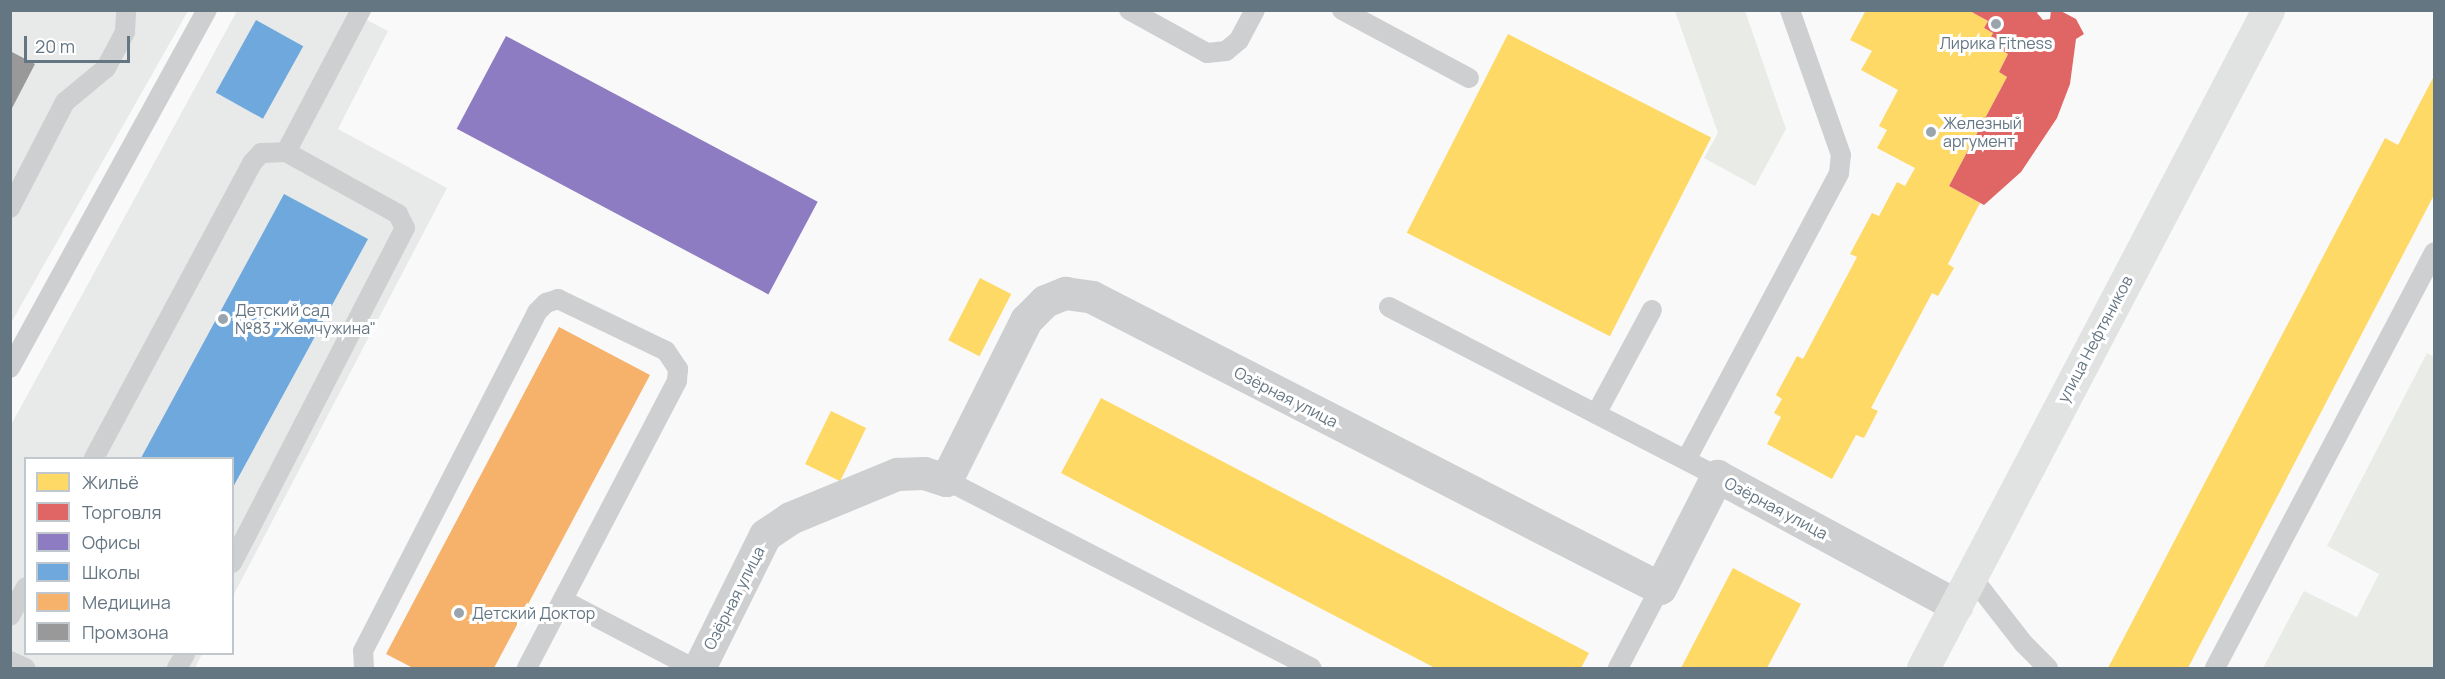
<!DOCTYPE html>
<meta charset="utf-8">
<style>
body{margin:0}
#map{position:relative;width:2445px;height:679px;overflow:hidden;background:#f9f9f9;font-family:Manrope,sans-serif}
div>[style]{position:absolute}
.built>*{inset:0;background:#e8e9e9}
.green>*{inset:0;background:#e8ebe6}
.homes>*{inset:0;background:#ffd966;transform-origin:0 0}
.shops>*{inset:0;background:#e06666}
.offices>*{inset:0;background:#8e7cc3;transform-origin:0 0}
.schools>*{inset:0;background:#6fa8dc;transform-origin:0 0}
.health>*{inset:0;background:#f6b26b}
.industry>*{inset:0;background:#999}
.lane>*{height:20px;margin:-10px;padding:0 10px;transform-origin:10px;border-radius:10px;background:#cecfd0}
.street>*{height:33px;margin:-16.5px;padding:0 16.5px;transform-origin:16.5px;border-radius:16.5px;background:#cecfd0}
.secondary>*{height:33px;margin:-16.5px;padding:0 16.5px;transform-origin:16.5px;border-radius:16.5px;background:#e1e2e2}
.dots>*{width:16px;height:16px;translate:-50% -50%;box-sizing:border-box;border:3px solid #fff;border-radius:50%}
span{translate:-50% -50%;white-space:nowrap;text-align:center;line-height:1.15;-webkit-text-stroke:6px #fff;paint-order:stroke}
.poi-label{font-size:16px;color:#657683}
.left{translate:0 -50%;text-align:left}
.street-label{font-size:16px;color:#657683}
.frame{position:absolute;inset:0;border:12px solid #657683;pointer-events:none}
.legend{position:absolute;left:24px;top:457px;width:210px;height:198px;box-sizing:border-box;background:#fff;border:2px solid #c1c8cd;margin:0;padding:8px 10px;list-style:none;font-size:18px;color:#657683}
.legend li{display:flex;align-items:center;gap:12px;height:30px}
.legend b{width:30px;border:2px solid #c1c8cd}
.scale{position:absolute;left:24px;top:36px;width:106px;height:27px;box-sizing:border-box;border:3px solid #657683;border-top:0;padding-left:8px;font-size:18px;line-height:21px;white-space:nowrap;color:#657683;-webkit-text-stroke:4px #fff;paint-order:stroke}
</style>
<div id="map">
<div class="built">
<div style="clip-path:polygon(11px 11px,188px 11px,11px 323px)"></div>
<div style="clip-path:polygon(237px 11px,350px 11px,388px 31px,338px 129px,447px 188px,233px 596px,232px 458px,26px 458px,26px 654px,202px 654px,195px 668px,11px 668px,11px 425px)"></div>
</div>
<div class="green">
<div style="clip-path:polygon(1675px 11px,1745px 11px,1786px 129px,1755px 186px,1704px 158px,1718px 133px)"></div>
<div style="clip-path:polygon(2427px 353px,2434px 357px,2434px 668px,2263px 668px,2304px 591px,2357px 617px,2379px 574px,2327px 546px)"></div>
</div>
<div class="homes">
<div style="clip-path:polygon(1866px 10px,1968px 10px,1988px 21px,1984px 28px,1993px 33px,1988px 43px,2008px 54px,1999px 72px,2007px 77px,1949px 186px,1980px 203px,1948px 264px,1954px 268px,1938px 296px,1932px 293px,1871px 408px,1878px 411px,1864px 438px,1856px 435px,1832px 479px,1767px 444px,1781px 417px,1774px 413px,1782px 399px,1776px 395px,1797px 356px,1803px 359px,1857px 257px,1850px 254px,1872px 213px,1879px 216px,1897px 182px,1905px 186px,1915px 168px,1877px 148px,1887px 130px,1879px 126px,1898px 90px,1861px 70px,1872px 51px,1850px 40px)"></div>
<div style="left:1508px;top:34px;width:228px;height:223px;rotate:27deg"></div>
<div style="clip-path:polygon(2434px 76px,2434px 195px,2188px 668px,2108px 668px,2385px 138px,2398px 145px)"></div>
<div style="left:980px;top:278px;width:35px;height:70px;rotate:27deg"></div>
<div style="clip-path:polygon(1101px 398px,1589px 653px,1581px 668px,1435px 668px,1061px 473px)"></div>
<div style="left:831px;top:411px;width:39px;height:59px;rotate:26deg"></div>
<div style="clip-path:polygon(1733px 568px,1801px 604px,1767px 668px,1681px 668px)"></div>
</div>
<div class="shops">
<div style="clip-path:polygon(1968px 10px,2039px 10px,2037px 13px,2043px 20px,2050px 19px,2051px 10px,2059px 10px,2076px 19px,2084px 34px,2076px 39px,2070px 84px,2057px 118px,2021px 172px,1984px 205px,1949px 186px,2007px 77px,1999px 72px,2008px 54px,1988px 43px,1993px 33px,1984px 28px,1988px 21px)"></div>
</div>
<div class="offices">
<div style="left:506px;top:36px;width:353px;height:105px;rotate:28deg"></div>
</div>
<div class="schools">
<div style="left:256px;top:20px;width:54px;height:83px;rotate:29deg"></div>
<div style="clip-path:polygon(284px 194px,368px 239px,232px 489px,232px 458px,141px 458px)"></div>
</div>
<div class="health">
<div style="clip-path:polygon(559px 327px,650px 375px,494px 668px,413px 668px,386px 654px)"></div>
</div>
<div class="industry">
<div style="clip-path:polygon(10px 51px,35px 64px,10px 112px)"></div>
</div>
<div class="lane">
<div style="left:1129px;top:10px;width:89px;rotate:28.9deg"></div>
<div style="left:1207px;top:53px;width:19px;rotate:-6deg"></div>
<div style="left:1226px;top:51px;width:17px;rotate:-40deg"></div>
<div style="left:1239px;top:40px;width:34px;rotate:-62deg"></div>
<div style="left:1342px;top:10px;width:144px;rotate:28.2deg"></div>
<div style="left:10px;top:208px;width:119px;rotate:-62.6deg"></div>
<div style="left:65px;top:102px;width:53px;rotate:-39.7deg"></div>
<div style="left:106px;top:68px;width:41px;rotate:-62.2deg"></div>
<div style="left:125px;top:32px;width:22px;rotate:-87deg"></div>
<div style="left:1389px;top:307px;width:369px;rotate:27.3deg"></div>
<div style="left:10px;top:368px;width:409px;rotate:-61.2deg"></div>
<div style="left:1596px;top:414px;width:118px;rotate:-61.7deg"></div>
<div style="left:94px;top:458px;width:335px;rotate:-61.8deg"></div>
<div style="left:252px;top:163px;width:13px;rotate:-48deg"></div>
<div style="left:261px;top:153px;width:25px;rotate:-2deg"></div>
<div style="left:286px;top:152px;width:161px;rotate:-62.2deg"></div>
<div style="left:1686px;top:460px;width:325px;rotate:-61.9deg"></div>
<div style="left:1839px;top:173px;width:18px;rotate:-84deg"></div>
<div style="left:1841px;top:155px;width:154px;rotate:-109.4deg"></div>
<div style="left:946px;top:480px;width:411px;rotate:27.2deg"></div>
<div style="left:232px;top:563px;width:377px;rotate:-62.7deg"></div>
<div style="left:405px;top:228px;width:16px;rotate:-117deg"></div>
<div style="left:398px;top:214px;width:128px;rotate:-151deg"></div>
<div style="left:1971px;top:576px;width:86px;rotate:52.1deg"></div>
<div style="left:2024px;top:644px;width:34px;rotate:45deg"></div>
<div style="left:563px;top:600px;width:147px;rotate:27.6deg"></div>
<div style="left:10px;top:616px;width:33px;rotate:-61deg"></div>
<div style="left:10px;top:661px;width:17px;rotate:25deg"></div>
<div style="left:177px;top:668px;width:16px;rotate:-60deg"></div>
<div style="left:364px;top:668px;width:17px;rotate:-93deg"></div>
<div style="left:363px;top:651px;width:381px;rotate:-62.8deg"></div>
<div style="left:537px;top:312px;width:13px;rotate:-45deg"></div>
<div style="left:546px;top:303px;width:13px;rotate:-18deg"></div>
<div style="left:558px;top:299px;width:120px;rotate:25.7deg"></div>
<div style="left:666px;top:351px;width:22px;rotate:56deg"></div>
<div style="left:678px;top:369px;width:12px;rotate:95deg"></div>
<div style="left:677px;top:381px;width:324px;rotate:117.6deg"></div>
<div style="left:1618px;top:668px;width:90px;rotate:-62.3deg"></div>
<div style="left:2215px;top:668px;width:470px;rotate:-62.2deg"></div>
</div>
<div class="street">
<div style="left:699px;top:668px;width:148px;rotate:-63.6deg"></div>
<div style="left:765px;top:535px;width:30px;rotate:-34deg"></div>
<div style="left:790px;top:518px;width:116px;rotate:-22.4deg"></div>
<div style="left:897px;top:474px;width:27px;rotate:-2deg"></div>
<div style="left:924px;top:473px;width:23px;rotate:18deg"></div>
<div style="left:946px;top:480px;width:179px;rotate:-63.4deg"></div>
<div style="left:1026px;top:320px;width:27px;rotate:-45deg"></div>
<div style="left:1045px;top:301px;width:22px;rotate:-22deg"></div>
<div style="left:1065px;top:293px;width:27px;rotate:8deg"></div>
<div style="left:1092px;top:297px;width:638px;rotate:27.13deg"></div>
<div style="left:1660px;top:588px;width:126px;rotate:-63deg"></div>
<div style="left:1717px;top:476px;width:272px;rotate:28.4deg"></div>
</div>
<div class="secondary">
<div style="left:1923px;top:668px;width:743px;rotate:-62.33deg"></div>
</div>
<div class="dots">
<div style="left:1996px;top:24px;background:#99a4ac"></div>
<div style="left:1931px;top:132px;background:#99a4ac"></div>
<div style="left:223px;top:319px;background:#99a4ac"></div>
<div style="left:459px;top:613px;background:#99a4ac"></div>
</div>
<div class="poi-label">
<span style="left:1996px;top:43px">Лирика Fitness</span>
<span class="left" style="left:1943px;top:132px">Железный<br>аргумент</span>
<span class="left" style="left:235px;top:319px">Детский сад<br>№83 "Жемчужина"</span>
<span class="left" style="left:472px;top:613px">Детский Доктор</span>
</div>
<div class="street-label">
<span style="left:2095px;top:339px;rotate:-62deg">улица Нефтяников</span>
<span style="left:1286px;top:397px;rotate:27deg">Озёрная улица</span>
<span style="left:1776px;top:508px;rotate:28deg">Озёрная улица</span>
<span style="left:734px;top:598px;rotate:-63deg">Озёрная улица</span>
</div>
<div class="frame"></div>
<ul class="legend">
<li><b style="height:16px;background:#ffd966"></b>Жильё</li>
<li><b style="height:16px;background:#e06666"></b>Торговля</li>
<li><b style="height:16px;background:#8e7cc3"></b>Офисы</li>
<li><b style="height:16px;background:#6fa8dc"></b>Школы</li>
<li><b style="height:16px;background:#f6b26b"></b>Медицина</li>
<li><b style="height:16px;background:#999"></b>Промзона</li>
</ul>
<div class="scale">20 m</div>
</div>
